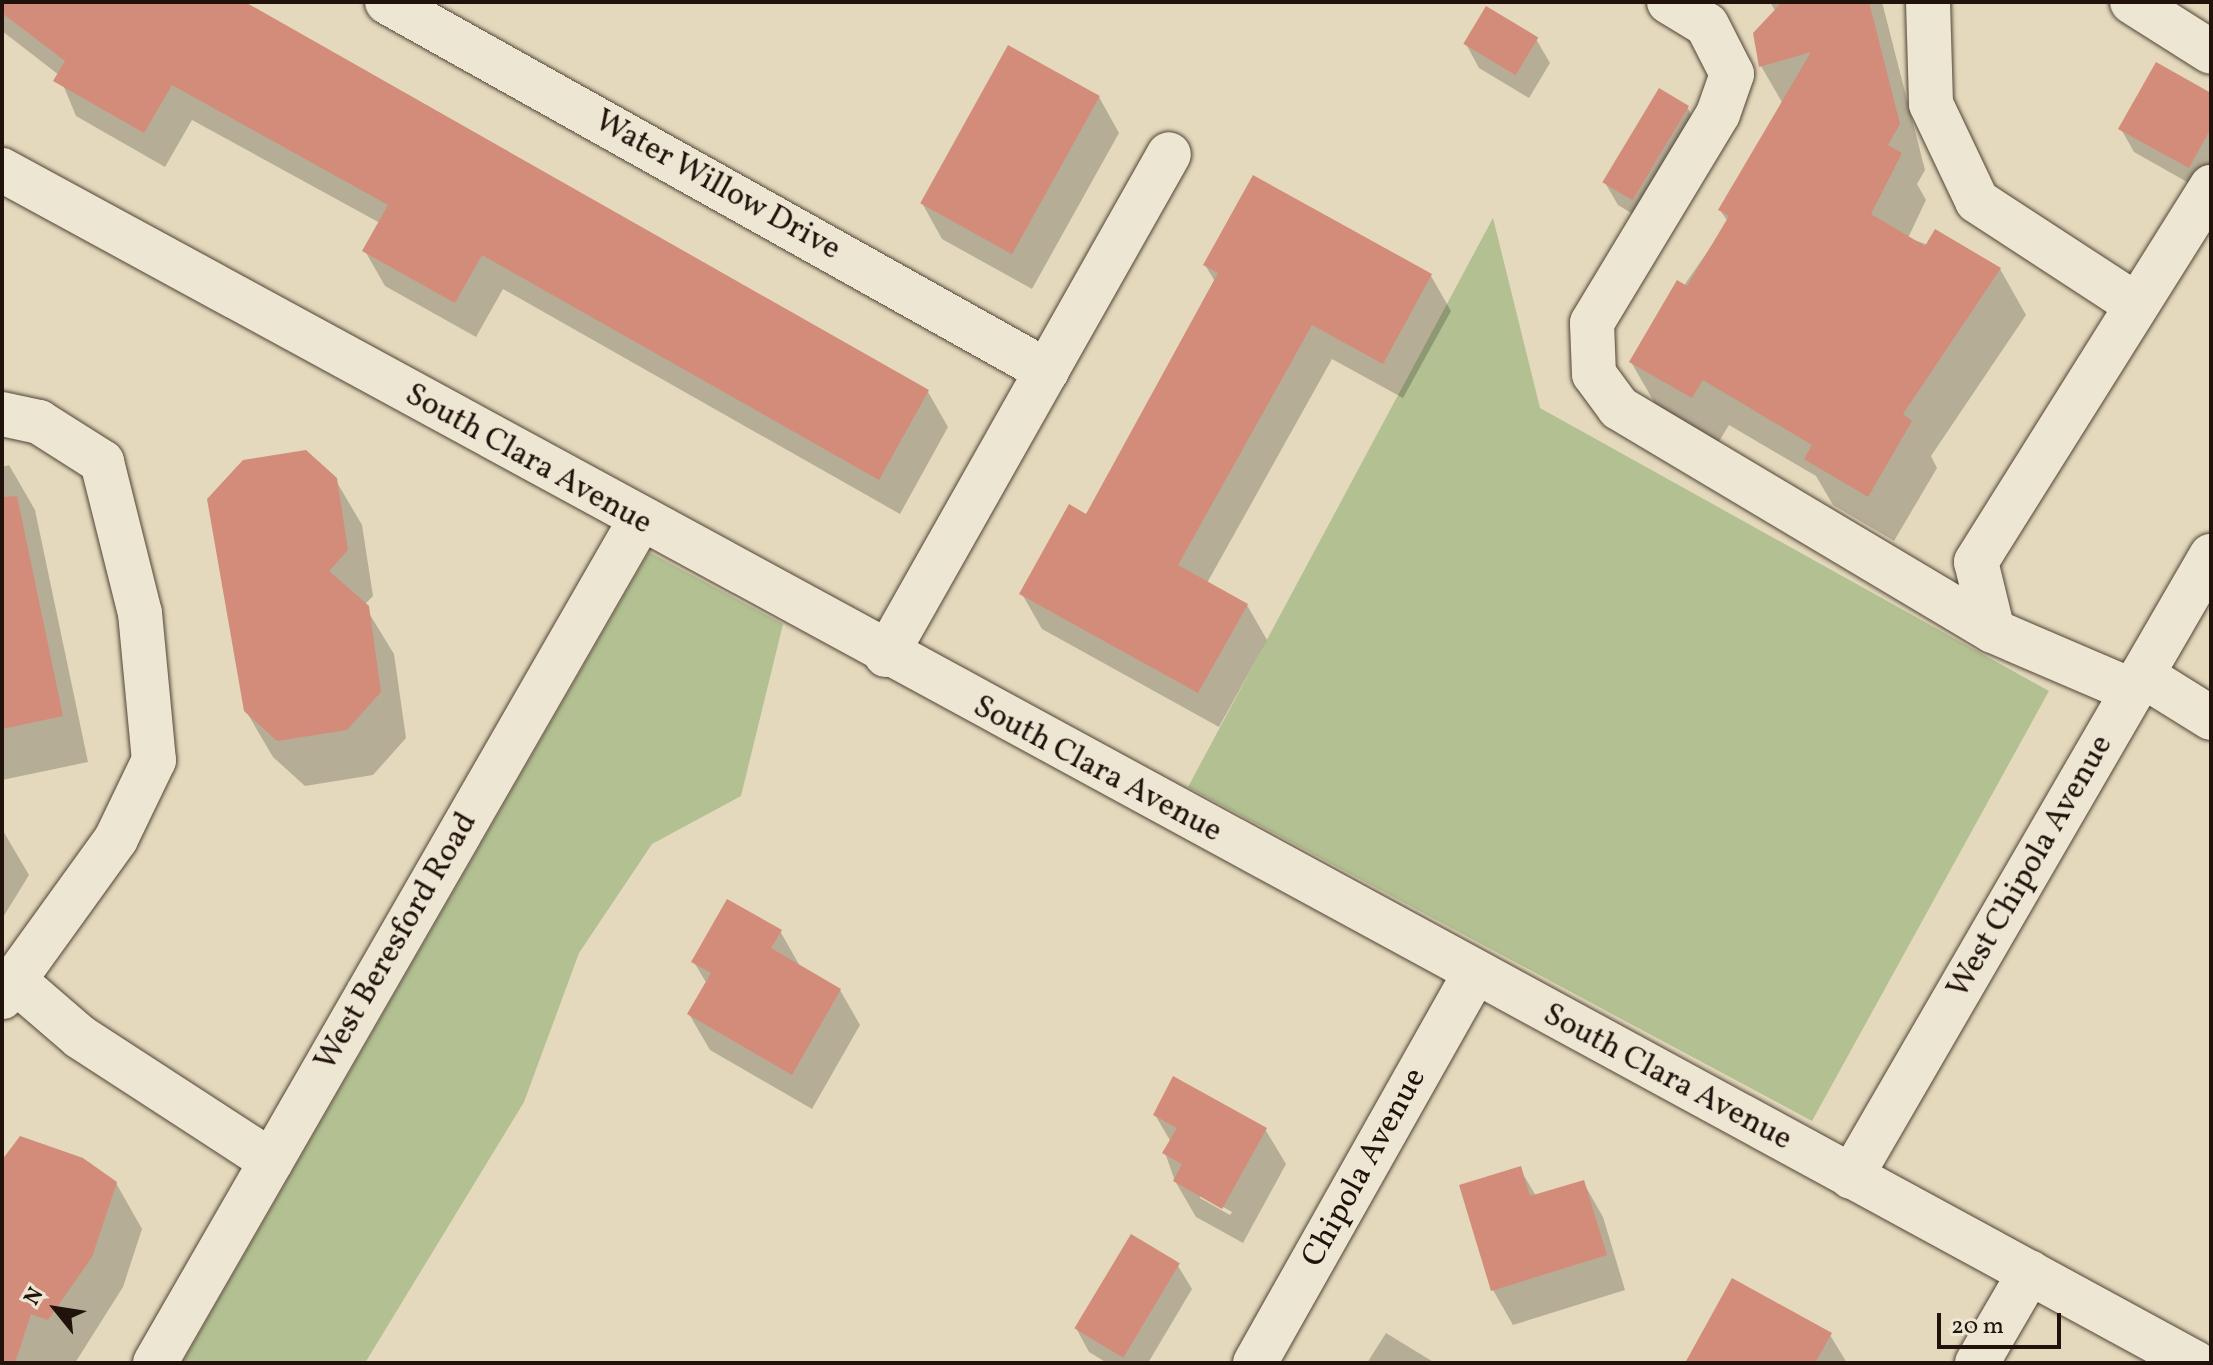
<!DOCTYPE html>
<style>
body{margin:0}
#map{position:relative;width:2213px;height:1365px;overflow:hidden;background:#e4d9bc;font-family:Vollkorn,serif}
div>[style]{position:absolute}
.green>*{inset:0;background:#b2c092}
.shadow>*{inset:0;background:#0003}
.building>*{inset:0;background:#d38c7a;transform-origin:0 0}
.roads{filter:drop-shadow(0 0 2px #524437) drop-shadow(0 0 2px #524437)}
.minor>*{height:44px;margin:-22px;padding:0 22px;transform-origin:22px;border-radius:22px;background:#ede6d3}
span{translate:-50% -50%;white-space:nowrap;text-align:center;line-height:1.15;-webkit-text-stroke:7px #ede6d3;paint-order:stroke}
.street-label{font-size:32px;color:#21120b}
.frame{position:absolute;inset:0;border:4px solid #21120b;pointer-events:none}
.north{position:absolute;left:16px;top:1269px;width:80px;height:80px;-webkit-text-stroke:6px #ede6d3;paint-order:stroke;rotate:300deg;font-size:22px;font-weight:700;line-height:32px;text-align:center;color:#21120b}
.north::after{content:'';display:block;margin:auto;width:28px;height:36px;background:#21120b;clip-path:polygon(50% 0,100% 100%,50% 72%,0 100%)}
.scale{position:absolute;left:1937px;top:1313px;width:124px;height:36px;box-sizing:border-box;border:4px solid #21120b;border-top:0;padding-left:10px;font-size:24px;line-height:28px;white-space:nowrap;color:#21120b;-webkit-text-stroke:6px #ede6d3;paint-order:stroke}
</style>
<div id="map">
<div class="green">
<div style="clip-path:polygon(1493px 218px,1540px 408px,2049px 691px,1812px 1121px,1188px 787px)"></div>
<div style="clip-path:polygon(649px 552px,783px 624px,741px 796px,652px 844px,579px 953px,524px 1102px,365px 1363px,182px 1363px)"></div>
</div>
<div class="shadow">
<div style="clip-path:polygon(2px 2px,240px 2px,928px 392px,948px 427px,900px 514px,503px 289px,476px 337px,385px 286px,365px 251px,380px 223px,192px 120px,165px 167px,76px 116px,59px 75px,2px 31px)"></div>
<div style="clip-path:polygon(1770px 2px,1882px 2px,1925px 170px,1917px 184px,1926px 200px,1908px 238px,2000px 269px,2026px 315px,1931px 456px,1937px 468px,1894px 541px,1833px 505px,1816px 476px,1729px 425px,1718px 443px,1657px 407px,1631px 362px,1728px 222px,1720px 210px,1783px 104px,1761px 66px,1783px 24px)"></div>
<div style="clip-path:polygon(1536px 39px,1550px 63px,1529px 98px,1479px 68px,1466px 44px)"></div>
<div style="clip-path:polygon(2211px 96px,2211px 176px,2203px 191px,2134px 152px,2121px 129px)"></div>
<div style="clip-path:polygon(1099px 97px,1119px 133px,1032px 289px,942px 239px,922px 203px)"></div>
<div style="clip-path:polygon(1687px 107px,1701px 131px,1646px 222px,1618px 205px,1604px 181px)"></div>
<div style="clip-path:polygon(1205px 265px,1431px 276px,1451px 311px,1403px 398px,1332px 359px,1207px 583px,1247px 605px,1267px 640px,1219px 727px,1042px 629px,1022px 594px,1087px 516px,1216px 283px)"></div>
<div style="clip-path:polygon(9px 465px,35px 510px,88px 762px,2px 780px,2px 467px)"></div>
<div style="clip-path:polygon(335px 479px,362px 525px,373px 596px,364px 605px,394px 654px,406px 738px,373px 775px,305px 786px,273px 757px,246px 711px)"></div>
<div style="clip-path:polygon(2px 829px,29px 875px,2px 919px)"></div>
<div style="clip-path:polygon(780px 931px,801px 968px,840px 990px,860px 1025px,812px 1109px,710px 1050px,689px 1014px,707px 984px,694px 962px)"></div>
<div style="clip-path:polygon(evenodd,1155px 1115px,1265px 1129px,1286px 1164px,1243px 1243px,1196px 1217px,1175px 1181px,1165px 1153px,1171px 1142px,1155px 1115px,1200px 1194px,1232px 1212px,1230px 1215px,1200px 1198px,1200px 1194px)"></div>
<div style="clip-path:polygon(2px 1163px,116px 1183px,142px 1229px,123px 1287px,75px 1363px,2px 1363px)"></div>
<div style="clip-path:polygon(1520px 1169px,1536px 1196px,1583px 1182px,1603px 1217px,1625px 1290px,1513px 1325px,1493px 1290px)"></div>
<div style="clip-path:polygon(1178px 1266px,1192px 1289px,1148px 1363px,1107px 1363px,1089px 1352px,1076px 1328px)"></div>
<div style="clip-path:polygon(1386px 1333px,1435px 1363px,1367px 1363px)"></div>
<div style="clip-path:polygon(1830px 1335px,1847px 1363px,1689px 1363px)"></div>
</div>
<div class="building">
<div style="clip-path:polygon(2px 2px,245px 2px,929px 390px,879px 480px,482px 255px,455px 303px,362px 251px,388px 205px,172px 85px,144px 133px,53px 81px,65px 61px,2px 13px)"></div>
<div style="clip-path:polygon(1782px 2px,1869px 2px,1900px 124px,1888px 145px,1902px 153px,1871px 214px,1925px 246px,1935px 229px,2001px 268px,1903px 414px,1912px 421px,1868px 497px,1804px 459px,1812px 445px,1703px 380px,1692px 398px,1629px 362px,1677px 280px,1687px 286px,1729px 216px,1718px 210px,1811px 52px,1759px 67px,1753px 33px)"></div>
<div style="left:1486px;top:6px;width:61px;height:44px;rotate:31deg"></div>
<div style="left:1008px;top:45px;width:105px;height:181px;rotate:29deg"></div>
<div style="clip-path:polygon(2156px 62px,2211px 93px,2211px 128px,2189px 168px,2118px 129px)"></div>
<div style="left:1659px;top:88px;width:35px;height:110px;rotate:31deg"></div>
<div style="clip-path:polygon(1253px 175px,1432px 274px,1383px 364px,1312px 325px,1178px 565px,1248px 604px,1198px 693px,1019px 594px,1069px 504px,1086px 514px,1218px 273px,1203px 265px)"></div>
<div style="clip-path:polygon(306px 450px,337px 478px,348px 550px,329px 571px,369px 606px,381px 692px,347px 730px,277px 741px,244px 711px,207px 499px,243px 460px)"></div>
<div style="clip-path:polygon(17px 496px,63px 716px,2px 729px,2px 497px)"></div>
<div style="clip-path:polygon(727px 899px,782px 930px,771px 948px,841px 989px,792px 1075px,687px 1014px,711px 973px,691px 962px)"></div>
<div style="clip-path:polygon(1173px 1076px,1267px 1128px,1222px 1209px,1173px 1181px,1182px 1164px,1162px 1153px,1177px 1128px,1153px 1115px)"></div>
<div style="clip-path:polygon(20px 1136px,83px 1158px,117px 1182px,92px 1257px,48px 1320px,31px 1314px,15px 1363px,2px 1363px,2px 1160px)"></div>
<div style="clip-path:polygon(1521px 1166px,1530px 1196px,1584px 1180px,1607px 1255px,1491px 1291px,1459px 1185px)"></div>
<div style="left:1131px;top:1234px;width:57px;height:110px;rotate:31deg"></div>
<div style="clip-path:polygon(1732px 1278px,1832px 1333px,1815px 1363px,1685px 1363px)"></div>
</div>
<div class="roads">
<div class="minor">
<div style="left:387px;top:2px;width:756px;rotate:29.21deg"></div>
<div style="left:1669px;top:2px;width:44px;rotate:31.2deg"></div>
<div style="left:1707px;top:25px;width:55px;rotate:63deg"></div>
<div style="left:1732px;top:74px;width:42px;rotate:109.3deg"></div>
<div style="left:1718px;top:114px;width:244px;rotate:121.1deg"></div>
<div style="left:1592px;top:323px;width:51px;rotate:87.8deg"></div>
<div style="left:1594px;top:374px;width:42px;rotate:53.7deg"></div>
<div style="left:1619px;top:408px;width:435px;rotate:30.8deg"></div>
<div style="left:1928px;top:2px;width:102px;rotate:88.3deg"></div>
<div style="left:1931px;top:104px;width:107px;rotate:64.6deg"></div>
<div style="left:1977px;top:201px;width:189px;rotate:33.1deg"></div>
<div style="left:2132px;top:2px;width:93px;rotate:32.3deg"></div>
<div style="left:2px;top:170px;width:2497px;rotate:28.54deg"></div>
<div style="left:2px;top:414px;width:38px;rotate:12deg"></div>
<div style="left:39px;top:422px;width:75px;rotate:32.4deg"></div>
<div style="left:102px;top:462px;width:156px;rotate:75.9deg"></div>
<div style="left:140px;top:613px;width:148px;rotate:84.6deg"></div>
<div style="left:154px;top:760px;width:88px;rotate:115.7deg"></div>
<div style="left:116px;top:839px;width:195px;rotate:125.8deg"></div>
<div style="left:886px;top:655px;width:575px;rotate:-60.54deg"></div>
<div style="left:2142px;top:675px;width:81px;rotate:31.9deg"></div>
<div style="left:2133px;top:691px;width:152px;rotate:-156.8deg"></div>
<div style="left:1993px;top:631px;width:71px;rotate:-103.8deg"></div>
<div style="left:1976px;top:562px;width:443px;rotate:-57.9deg"></div>
<div style="left:15px;top:981px;width:86px;rotate:40.7deg"></div>
<div style="left:80px;top:1037px;width:228px;rotate:33deg"></div>
<div style="left:1851px;top:1177px;width:718px;rotate:-59.9deg"></div>
<div style="left:155px;top:1363px;width:970px;rotate:-60.08deg"></div>
<div style="left:1255px;top:1363px;width:446px;rotate:-60.6deg"></div>
<div style="left:1977px;top:1363px;width:105px;rotate:-59.8deg"></div>
</div>
</div>
<div class="street-label">
<span style="left:717px;top:186px;rotate:29deg">Water Willow Drive</span>
<span style="left:528px;top:460px;rotate:29deg">South Clara Avenue</span>
<span style="left:1097px;top:770px;rotate:28deg">South Clara Avenue</span>
<span style="left:2031px;top:867px;rotate:-60deg">West Chipola Avenue</span>
<span style="left:397px;top:942px;rotate:-60deg">West Beresford Road</span>
<span style="left:1667px;top:1078px;rotate:28deg">South Clara Avenue</span>
<span style="left:1365px;top:1168px;rotate:-61deg">Chipola Avenue</span>
</div>
<div class="frame"></div>
<div class="north">N</div>
<div class="scale">20 m</div>
</div>
